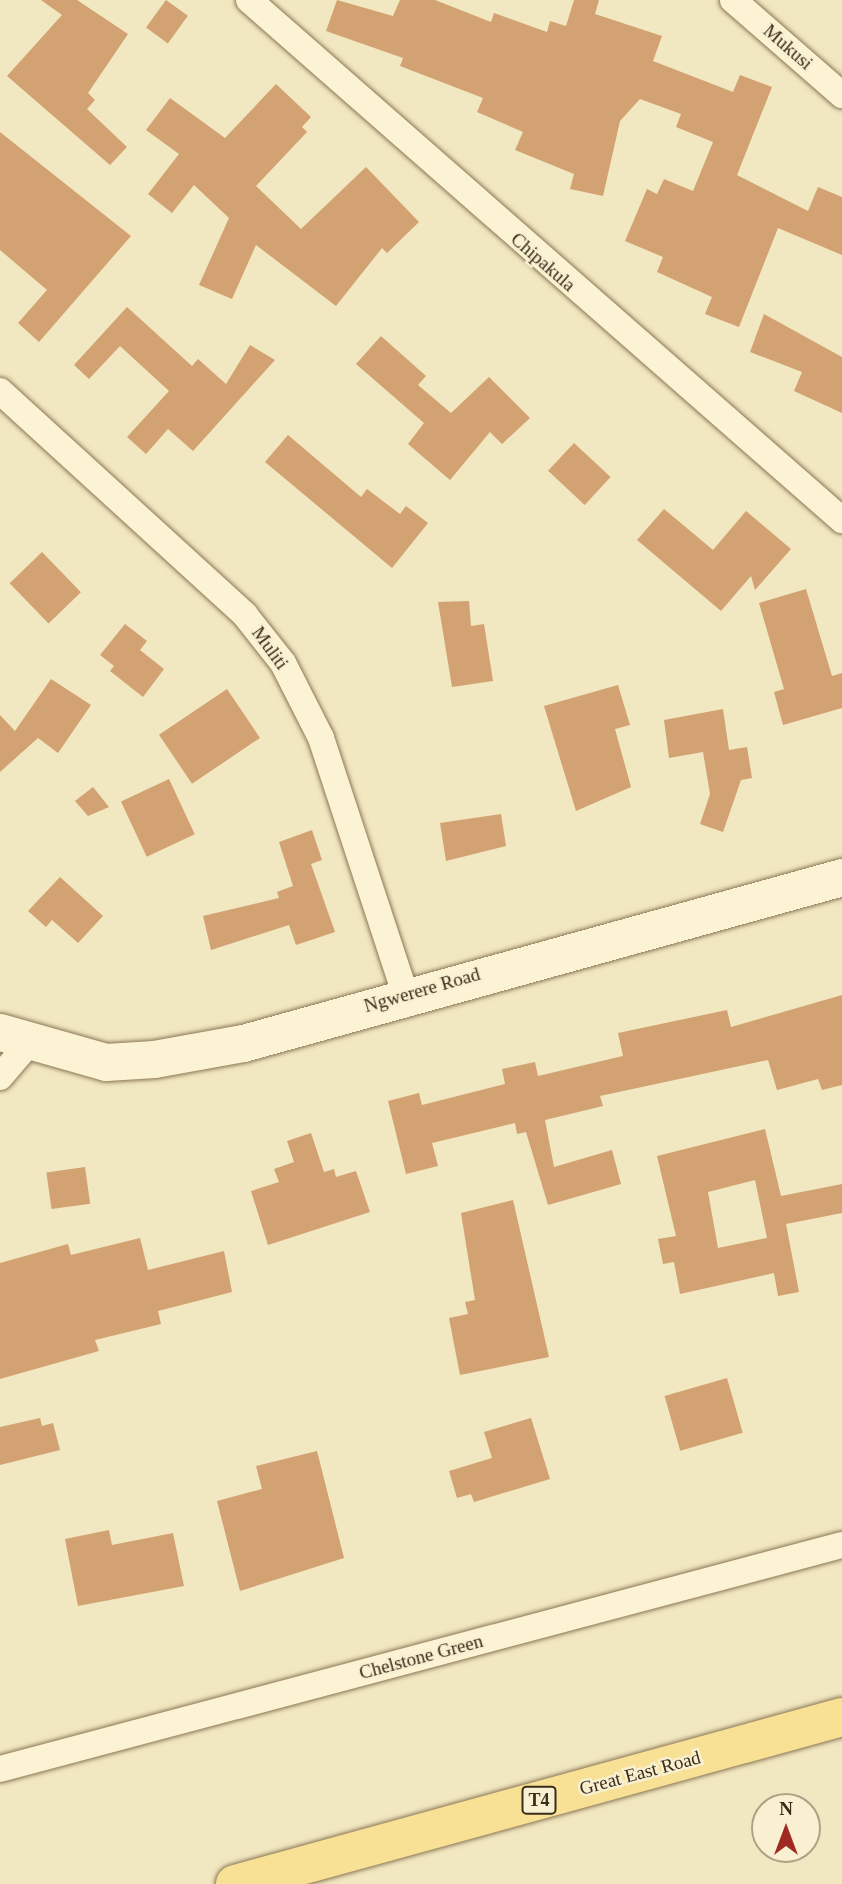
<!DOCTYPE html>
<style>
body{margin:0}
#map{position:relative;width:842px;height:1884px;overflow:hidden;background:#f1e7c0;font-family:Georgia,serif}
div>[style]{position:absolute}
.building>*{inset:0;background:#d3a272;transform-origin:0 0}
.roads{filter:drop-shadow(0 0 2px #8c7756) drop-shadow(0 0 2px #8c7756)}
.street>*{height:26px;margin:-13px;padding:0 13px;transform-origin:13px;border-radius:13px;background:#fcf3d4}
.secondary>*{height:37px;margin:-18.5px;padding:0 18.5px;transform-origin:18.5px;border-radius:18.5px;background:#fcf3d4}
.primary>*{height:38px;margin:-19px;padding:0 19px;transform-origin:19px;border-radius:19px;background:#f8e194}
span{translate:-50% -50%;white-space:nowrap;text-align:center;line-height:1.15;-webkit-text-stroke:5px #f8f0d0;paint-order:stroke}
.shield-label span{padding:2px 5px;background:#f8f0d0;border:2px solid;border-radius:5px;-webkit-text-stroke-width:0}
.shield-label{font-size:18px;color:#3a2d1c;font-weight:700}
.street-label{font-size:19px;color:#3a2d1c}
.north{position:absolute;left:751px;top:1793px;width:70px;height:70px;box-sizing:border-box;background:#f8f0d0;border:2px solid #aca288;border-radius:50%;rotate:0deg;font-size:19px;font-weight:700;line-height:28px;text-align:center;color:#3a2d1c}
.north::after{content:'';display:block;margin:auto;width:24px;height:32px;background:#a02a21;clip-path:polygon(50% 0,100% 100%,50% 72%,0 100%)}
</style>
<div id="map">
<div class="building">
<div style="clip-path:polygon(41px 0,77px 0,128px 34px,88px 93px,95px 100px,87px 109px,127px 147px,110px 165px,7px 76px,62px 15px)"></div>
<div style="left:166px;top:0;width:27px;height:34px;rotate:36deg"></div>
<div style="clip-path:polygon(337px 0,393px 16px,400px 0,435px 0,491px 22px,494px 13px,547px 32px,550px 21px,566px 26px,574px 0,599px 0,595px 14px,662px 36px,653px 61px,733px 92px,740px 75px,772px 87px,737px 175px,808px 211px,818px 187px,842px 197px,842px 255px,778px 228px,739px 327px,705px 314px,712px 297px,657px 272px,663px 257px,625px 241px,647px 189px,657px 194px,664px 179px,693px 191px,713px 142px,676px 127px,681px 114px,640px 99px,620px 121px,603px 196px,570px 189px,574px 174px,515px 150px,523px 132px,477px 112px,483px 98px,400px 66px,403px 58px,326px 31px)"></div>
<div style="clip-path:polygon(276px 84px,311px 117px,302px 127px,307px 132px,256px 186px,301px 229px,366px 167px,419px 222px,387px 253px,382px 248px,336px 306px,256px 245px,232px 299px,199px 285px,229px 218px,194px 185px,172px 213px,148px 194px,179px 154px,146px 130px,170px 98px,225px 138px)"></div>
<div style="clip-path:polygon(0 132px,131px 236px,39px 342px,18px 323px,47px 290px,0 250px)"></div>
<div style="clip-path:polygon(127px 307px,192px 366px,198px 359px,226px 384px,250px 345px,275px 360px,193px 451px,168px 429px,146px 454px,127px 437px,169px 391px,120px 346px,89px 379px,74px 365px)"></div>
<div style="clip-path:polygon(764px 314px,842px 357px,842px 413px,794px 391px,802px 372px,750px 352px)"></div>
<div style="clip-path:polygon(381px 336px,426px 376px,418px 385px,451px 413px,489px 377px,530px 418px,502px 444px,490px 432px,450px 480px,408px 444px,424px 423px,356px 364px)"></div>
<div style="clip-path:polygon(288px 435px,361px 497px,367px 489px,400px 514px,406px 506px,428px 523px,392px 568px,265px 462px)"></div>
<div style="left:574px;top:443px;width:50px;height:38px;rotate:43deg"></div>
<div style="clip-path:polygon(664px 509px,713px 550px,746px 511px,791px 549px,755px 590px,751px 576px,721px 611px,637px 540px)"></div>
<div style="left:42px;top:552px;width:56px;height:45px;rotate:46deg"></div>
<div style="clip-path:polygon(806px 589px,832px 676px,842px 673px,842px 708px,783px 725px,774px 692px,784px 689px,759px 603px)"></div>
<div style="clip-path:polygon(469px 601px,471px 626px,484px 624px,493px 681px,452px 687px,438px 602px)"></div>
<div style="clip-path:polygon(125px 624px,147px 641px,140px 650px,164px 669px,143px 697px,110px 671px,114px 666px,100px 655px)"></div>
<div style="clip-path:polygon(51px 679px,91px 705px,58px 753px,38px 738px,0 772px,0 715px,15px 731px)"></div>
<div style="clip-path:polygon(618px 685px,630px 725px,615px 729px,631px 787px,576px 811px,544px 706px)"></div>
<div style="left:227px;top:689px;width:59px;height:82px;rotate:56deg"></div>
<div style="clip-path:polygon(723px 709px,729px 750px,747px 747px,752px 778px,741px 780px,723px 832px,700px 824px,710px 794px,703px 752px,669px 758px,664px 720px)"></div>
<div style="left:169px;top:779px;width:61px;height:53px;rotate:65deg"></div>
<div style="clip-path:polygon(93px 787px,109px 807px,88px 816px,75px 801px)"></div>
<div style="clip-path:polygon(501px 814px,506px 846px,446px 861px,440px 823px)"></div>
<div style="clip-path:polygon(312px 830px,322px 860px,311px 864px,335px 932px,296px 945px,289px 925px,211px 950px,203px 916px,279px 898px,277px 892px,293px 886px,279px 842px)"></div>
<div style="clip-path:polygon(60px 877px,103px 916px,78px 943px,52px 920px,46px 927px,28px 911px)"></div>
<div style="clip-path:polygon(842px 995px,842px 1085px,822px 1090px,818px 1079px,777px 1090px,768px 1060px,600px 1096px,603px 1106px,545px 1120px,554px 1167px,612px 1150px,621px 1184px,548px 1205px,526px 1132px,517px 1134px,515px 1123px,432px 1143px,438px 1166px,406px 1174px,388px 1101px,419px 1093px,422px 1105px,505px 1084px,502px 1069px,535px 1062px,538px 1076px,623px 1056px,618px 1033px,727px 1010px,731px 1027px)"></div>
<div style="clip-path:polygon(evenodd,765px 1129px,781px 1196px,842px 1184px,842px 1213px,786px 1224px,799px 1292px,778px 1296px,774px 1273px,680px 1294px,674px 1262px,663px 1264px,658px 1239px,676px 1236px,657px 1156px,765px 1129px,755px 1180px,767px 1238px,718px 1248px,708px 1192px,755px 1180px)"></div>
<div style="clip-path:polygon(311px 1133px,324px 1172px,334px 1169px,336px 1177px,356px 1171px,370px 1212px,268px 1245px,251px 1191px,279px 1182px,274px 1169px,294px 1162px,287px 1141px)"></div>
<div style="left:85px;top:1167px;width:37px;height:39px;rotate:82deg"></div>
<div style="clip-path:polygon(513px 1200px,549px 1357px,460px 1375px,449px 1318px,468px 1314px,465px 1302px,475px 1300px,461px 1213px)"></div>
<div style="clip-path:polygon(140px 1238px,148px 1270px,224px 1251px,232px 1292px,158px 1311px,161px 1324px,95px 1340px,99px 1351px,0 1379px,0 1263px,68px 1244px,71px 1255px)"></div>
<div style="left:727px;top:1378px;width:57px;height:65px;rotate:74deg"></div>
<div style="clip-path:polygon(40px 1418px,42px 1426px,53px 1423px,60px 1450px,0 1465px,0 1427px)"></div>
<div style="clip-path:polygon(531px 1418px,550px 1479px,474px 1502px,471px 1494px,457px 1498px,449px 1471px,492px 1458px,484px 1432px)"></div>
<div style="clip-path:polygon(317px 1451px,344px 1558px,240px 1591px,217px 1501px,262px 1489px,256px 1466px)"></div>
<div style="clip-path:polygon(109px 1530px,112px 1545px,173px 1533px,184px 1586px,78px 1606px,65px 1539px)"></div>
</div>
<div class="roads">
<div class="street">
<div style="left:249px;top:0;width:789px;rotate:41.25deg"></div>
<div style="left:733px;top:0;width:145px;rotate:41.1deg"></div>
<div style="left:0;top:391px;width:332px;rotate:42.4deg"></div>
<div style="left:245px;top:615px;width:61px;rotate:51.6deg"></div>
<div style="left:283px;top:663px;width:84px;rotate:63.1deg"></div>
<div style="left:321px;top:738px;width:269px;rotate:71.8deg"></div>
<div style="left:0;top:1077px;width:45px;rotate:-49.5deg"></div>
<div style="left:0;top:1769px;width:871px;rotate:-14.9deg"></div>
</div>
<div class="secondary">
<div style="left:0;top:1032px;width:110px;rotate:15.8deg"></div>
<div style="left:106px;top:1062px;width:48px;rotate:-3.6deg"></div>
<div style="left:154px;top:1059px;width:90px;rotate:-10.2deg"></div>
<div style="left:243px;top:1043px;width:622px;rotate:-15.49deg"></div>
</div>
<div class="primary">
<div style="left:235px;top:1884px;width:630px;rotate:-15.38deg"></div>
</div>
</div>
<div class="shield-label">
<span style="left:539px;top:1800px">T4</span>
</div>
<div class="street-label">
<span style="left:788px;top:47px;rotate:41deg">Mukusi</span>
<span style="left:543px;top:262px;rotate:41deg">Chipakula</span>
<span style="left:270px;top:648px;rotate:54deg">Muliti</span>
<span style="left:422px;top:990px;rotate:-16deg">Ngwerere Road</span>
<span style="left:421px;top:1657px;rotate:-15deg">Chelstone Green</span>
<span style="left:640px;top:1773px;rotate:-15deg">Great East Road</span>
</div>
<div class="north">N</div>
</div>
